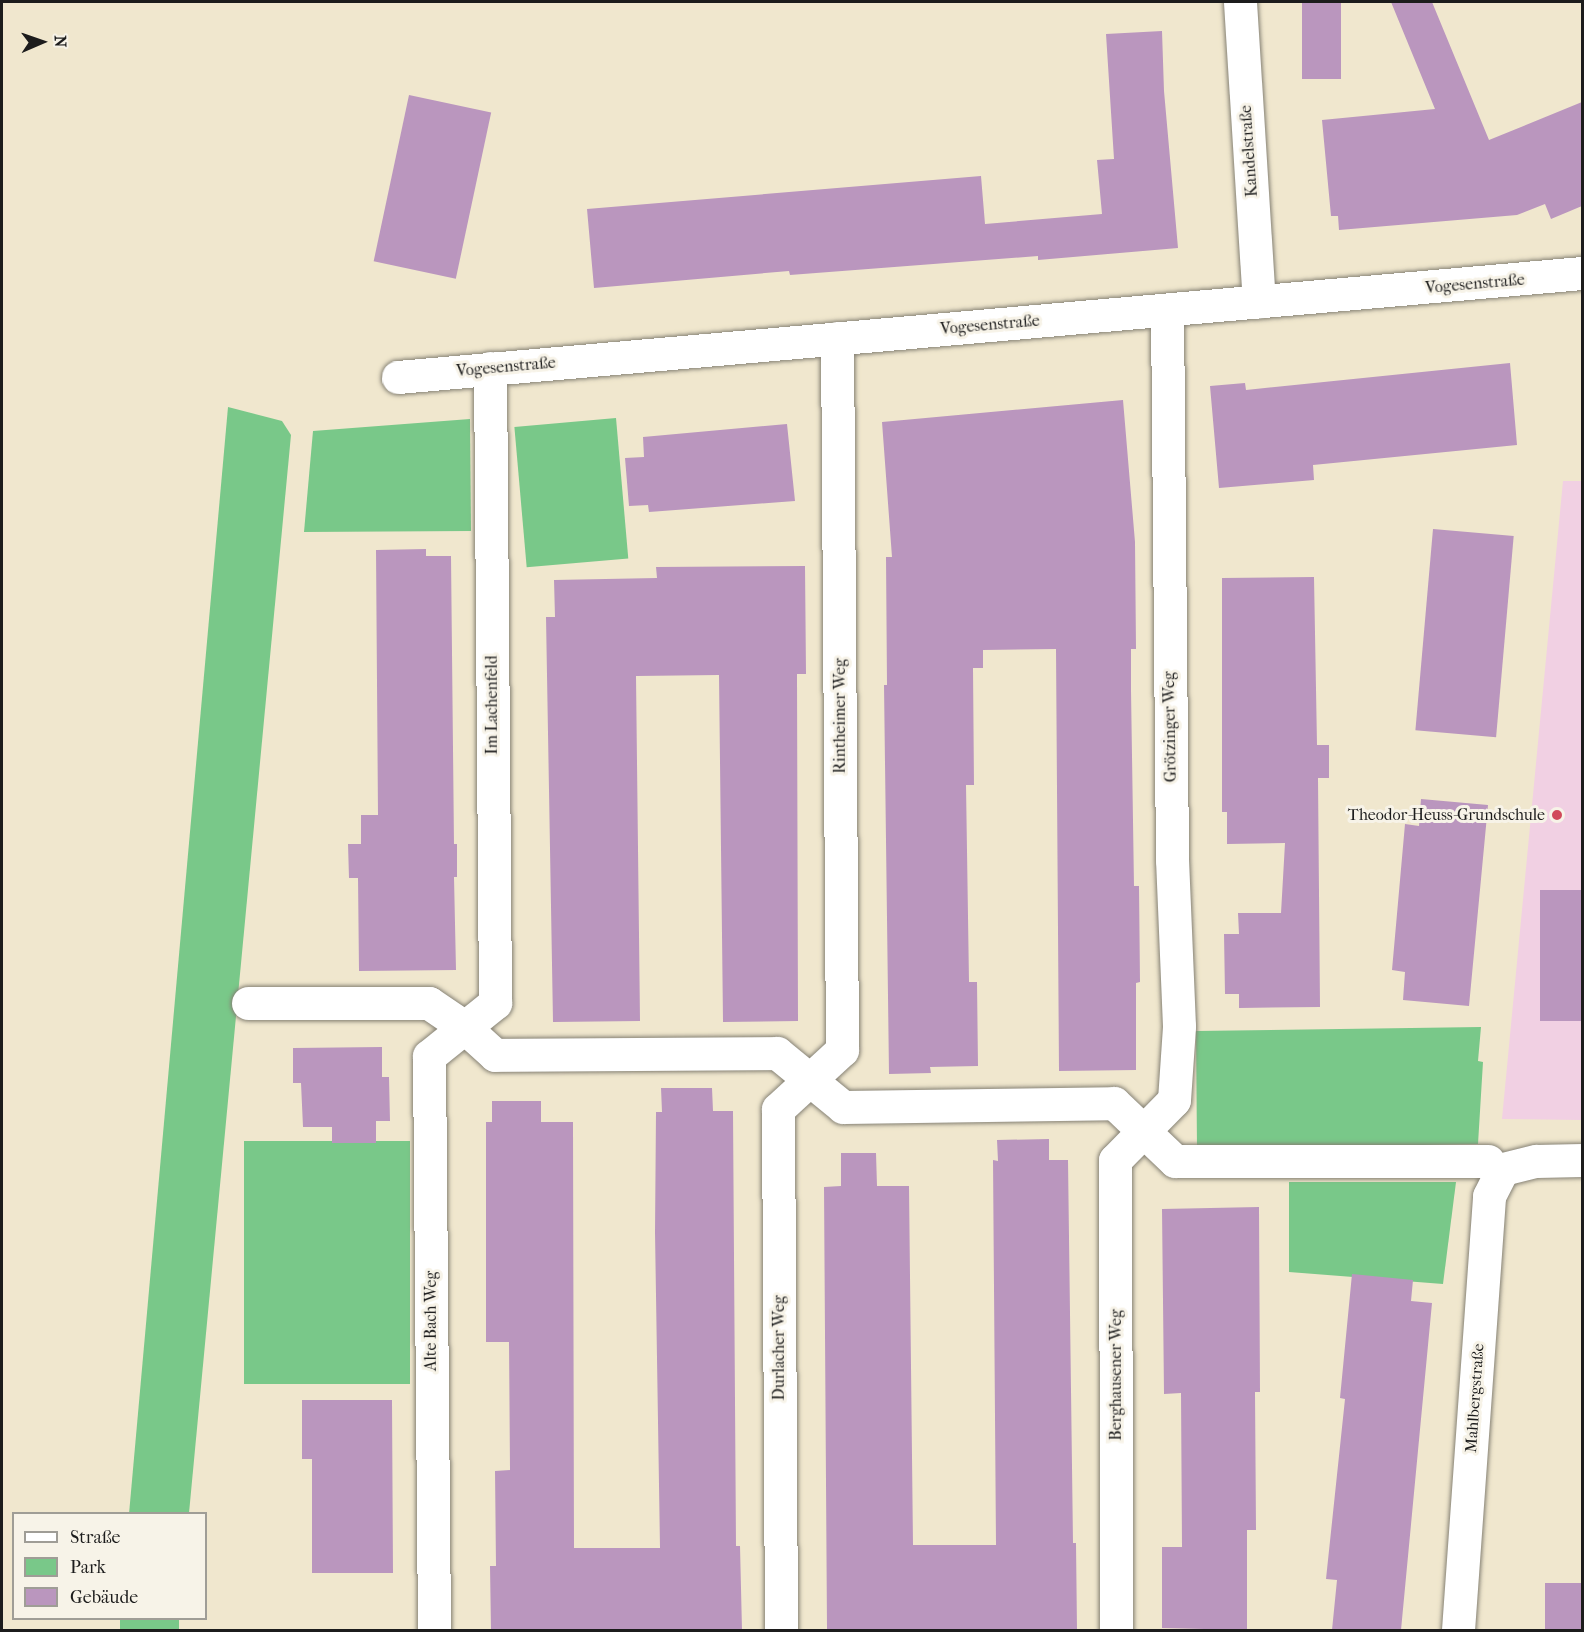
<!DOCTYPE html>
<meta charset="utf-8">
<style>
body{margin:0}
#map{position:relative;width:1584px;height:1632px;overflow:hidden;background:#f0e7ce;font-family:"IM FELL French Canon",serif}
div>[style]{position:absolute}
.built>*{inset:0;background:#f1d0e3}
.green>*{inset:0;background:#79c889;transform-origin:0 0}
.building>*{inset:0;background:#ba96be;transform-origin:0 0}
.roads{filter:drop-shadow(0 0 2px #868275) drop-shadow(0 0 2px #868275)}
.minor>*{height:33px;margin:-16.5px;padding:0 16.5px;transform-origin:16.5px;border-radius:16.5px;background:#fff}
.dots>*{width:16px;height:16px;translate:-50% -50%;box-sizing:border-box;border:3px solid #f7f3e8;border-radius:50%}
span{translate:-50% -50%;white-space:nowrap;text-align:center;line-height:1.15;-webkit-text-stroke:6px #f7f3e8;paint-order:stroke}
.street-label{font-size:16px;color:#1c1c1c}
.poi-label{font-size:16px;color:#1c1c1c}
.right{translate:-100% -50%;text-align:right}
.frame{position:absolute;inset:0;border:3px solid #1c1c1c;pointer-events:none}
.legend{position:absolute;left:12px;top:1512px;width:195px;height:108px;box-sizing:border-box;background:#f7f3e8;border:2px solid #9f9d96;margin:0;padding:8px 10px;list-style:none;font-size:18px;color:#1c1c1c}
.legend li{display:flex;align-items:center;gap:12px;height:30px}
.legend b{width:30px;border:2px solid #9f9d96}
.north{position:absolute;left:12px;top:12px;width:60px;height:60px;-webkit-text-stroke:4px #f7f3e8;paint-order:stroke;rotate:88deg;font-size:16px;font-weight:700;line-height:24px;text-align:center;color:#1c1c1c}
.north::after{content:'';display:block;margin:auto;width:21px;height:27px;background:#1c1c1c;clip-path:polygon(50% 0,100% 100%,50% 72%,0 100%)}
</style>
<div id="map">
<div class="built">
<div style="clip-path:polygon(1563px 481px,1582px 481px,1582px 1120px,1502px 1119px)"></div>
</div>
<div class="green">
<div style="clip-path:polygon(228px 407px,282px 421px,291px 435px,189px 1513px,129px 1514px)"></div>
<div style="left:616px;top:418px;width:141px;height:102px;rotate:85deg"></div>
<div style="clip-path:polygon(470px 419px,471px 531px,304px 532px,313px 431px)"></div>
<div style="clip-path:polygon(1481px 1027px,1478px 1061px,1483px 1062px,1478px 1144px,1197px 1149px,1196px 1031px)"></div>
<div style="left:410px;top:1141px;width:243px;height:166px;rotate:90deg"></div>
<div style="clip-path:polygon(1289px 1182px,1456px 1182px,1443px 1284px,1289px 1272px)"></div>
<div style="left:120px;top:1619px;width:59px;height:11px"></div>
</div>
<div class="building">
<div style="left:1302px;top:2px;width:39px;height:77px"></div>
<div style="clip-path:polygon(1391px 2px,1432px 2px,1489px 140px,1582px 102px,1582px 206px,1551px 219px,1545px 204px,1517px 215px,1339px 230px,1338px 216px,1331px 216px,1322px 120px,1435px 109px)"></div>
<div style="clip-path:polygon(1162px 31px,1164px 91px,1178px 248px,1038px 260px,1038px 256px,790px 275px,789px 271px,594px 288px,587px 209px,981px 176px,985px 224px,1102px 214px,1097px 160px,1114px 159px,1106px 34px)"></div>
<div style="left:409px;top:95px;width:84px;height:170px;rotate:12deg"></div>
<div style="clip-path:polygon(1510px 363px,1517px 445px,1313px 465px,1314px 480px,1219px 488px,1210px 386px,1245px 383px,1246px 390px)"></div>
<div style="clip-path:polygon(1123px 400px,1135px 542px,1136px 649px,1131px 649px,1131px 690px,1134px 886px,1139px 886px,1140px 982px,1136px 983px,1136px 1070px,1059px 1071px,1056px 649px,983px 650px,983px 668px,973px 668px,974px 785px,966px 785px,969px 982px,977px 982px,978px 1066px,930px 1067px,931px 1073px,889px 1074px,884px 685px,887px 685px,886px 557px,892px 557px,882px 422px)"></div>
<div style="clip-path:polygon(787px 424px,795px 501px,649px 512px,648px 505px,629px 506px,625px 458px,644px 457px,643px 437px)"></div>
<div style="left:1433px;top:529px;width:81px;height:202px;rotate:5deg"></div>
<div style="clip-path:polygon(426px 549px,426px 556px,451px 556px,454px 844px,457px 844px,457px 877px,454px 877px,456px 970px,359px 971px,358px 878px,349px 878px,348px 844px,361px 844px,361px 815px,378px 815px,376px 550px)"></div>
<div style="clip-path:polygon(805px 566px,806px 674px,797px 674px,798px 1021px,723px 1022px,719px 675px,636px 676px,640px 1021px,553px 1022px,546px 617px,555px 617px,554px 580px,657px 578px,656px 567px)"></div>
<div style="clip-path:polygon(1314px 577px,1317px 745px,1329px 745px,1329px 778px,1318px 778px,1320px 1007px,1239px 1008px,1239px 994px,1225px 994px,1224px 934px,1239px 934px,1238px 913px,1281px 913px,1285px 843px,1227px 844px,1227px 812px,1222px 812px,1222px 578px)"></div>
<div style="clip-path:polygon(1421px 799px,1488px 805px,1469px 1006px,1403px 1000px,1405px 972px,1392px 970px,1405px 824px,1419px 826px)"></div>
<div style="left:1540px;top:890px;width:42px;height:131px"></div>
<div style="clip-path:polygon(382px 1047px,382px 1077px,389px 1077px,390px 1121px,376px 1121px,376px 1143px,332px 1143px,332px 1127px,303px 1127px,301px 1083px,293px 1083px,293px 1048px)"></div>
<div style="clip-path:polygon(661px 1088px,712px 1088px,713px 1111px,733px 1111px,736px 1546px,740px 1546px,742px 1630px,491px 1630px,490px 1566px,496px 1566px,495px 1471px,510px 1470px,509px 1342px,486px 1342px,486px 1122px,492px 1122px,492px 1101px,541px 1101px,541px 1122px,573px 1122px,574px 1548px,660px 1548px,655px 1232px,656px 1112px,662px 1112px)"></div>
<div style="clip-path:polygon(1049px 1139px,1049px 1160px,1068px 1160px,1073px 1543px,1076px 1543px,1077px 1630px,827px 1630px,824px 1187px,841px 1186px,841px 1153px,876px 1153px,877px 1186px,909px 1186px,913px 1545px,996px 1545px,993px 1160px,998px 1161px,997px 1140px)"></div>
<div style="clip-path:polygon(1259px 1207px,1260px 1392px,1255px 1392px,1256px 1530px,1247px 1530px,1247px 1630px,1162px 1628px,1162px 1547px,1182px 1547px,1181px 1393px,1164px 1394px,1162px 1209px)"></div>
<div style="clip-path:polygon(1352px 1274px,1413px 1280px,1411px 1301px,1432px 1303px,1401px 1630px,1332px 1630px,1337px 1580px,1326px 1579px,1345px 1399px,1340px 1398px)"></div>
<div style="clip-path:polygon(302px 1400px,392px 1400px,393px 1573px,312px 1573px,312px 1459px,302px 1459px)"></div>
<div style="left:1582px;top:1583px;width:47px;height:37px;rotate:90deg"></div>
</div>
<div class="roads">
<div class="minor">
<div style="left:1240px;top:2px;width:300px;rotate:86.4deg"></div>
<div style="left:398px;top:377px;width:1189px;rotate:-5.02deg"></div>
<div style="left:248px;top:1003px;width:181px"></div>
<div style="left:429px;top:1003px;width:41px;rotate:34.1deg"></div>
<div style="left:463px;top:1026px;width:43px;rotate:42.2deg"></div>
<div style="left:495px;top:1055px;width:282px;rotate:-0.4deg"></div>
<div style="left:777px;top:1053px;width:85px;rotate:39.3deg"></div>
<div style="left:843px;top:1107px;width:271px;rotate:-0.8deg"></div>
<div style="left:1114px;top:1103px;width:84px;rotate:43.6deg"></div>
<div style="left:1175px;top:1161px;width:313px"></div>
<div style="left:434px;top:1630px;width:574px;rotate:-90.5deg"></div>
<div style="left:429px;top:1056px;width:85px;rotate:-38.8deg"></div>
<div style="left:495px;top:1003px;width:635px;rotate:-90.45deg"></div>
<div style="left:781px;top:1630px;width:521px;rotate:-90.33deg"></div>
<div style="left:778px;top:1109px;width:87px;rotate:-42.7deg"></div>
<div style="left:842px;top:1050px;width:712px;rotate:-90.4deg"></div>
<div style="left:1116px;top:1630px;width:470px;rotate:-90.1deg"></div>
<div style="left:1115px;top:1160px;width:84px;rotate:-45.5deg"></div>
<div style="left:1174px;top:1100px;width:74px;rotate:-86.1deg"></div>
<div style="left:1179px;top:1026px;width:166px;rotate:-92.4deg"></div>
<div style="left:1172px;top:860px;width:550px;rotate:-90.52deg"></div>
<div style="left:1458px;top:1630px;width:435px;rotate:-85.9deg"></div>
<div style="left:1489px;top:1196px;width:30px;rotate:-63deg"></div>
<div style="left:1503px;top:1169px;width:34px;rotate:-14deg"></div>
<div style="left:1536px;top:1161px;width:46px;rotate:-1.2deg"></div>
</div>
</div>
<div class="dots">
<div style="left:1557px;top:815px;background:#d1495b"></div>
</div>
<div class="street-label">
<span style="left:1249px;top:151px;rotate:-94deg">Kandelstraße</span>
<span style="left:1475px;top:284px;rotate:-5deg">Vogesenstraße</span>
<span style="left:990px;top:325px;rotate:-5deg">Vogesenstraße</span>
<span style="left:506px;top:367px;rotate:-5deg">Vogesenstraße</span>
<span style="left:492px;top:705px;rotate:-90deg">Im Lachenfeld</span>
<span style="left:840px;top:716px;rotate:-90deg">Rintheimer Weg</span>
<span style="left:1170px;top:727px;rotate:-91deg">Grötzinger Weg</span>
<span style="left:431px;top:1321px;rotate:-90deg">Alte Bach Weg</span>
<span style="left:779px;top:1348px;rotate:-90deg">Durlacher Weg</span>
<span style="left:1116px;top:1375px;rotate:-90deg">Berghausener Weg</span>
<span style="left:1475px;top:1398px;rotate:-86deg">Mahlbergstraße</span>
</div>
<div class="poi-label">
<span class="right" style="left:1545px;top:815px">Theodor-Heuss-Grundschule</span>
</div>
<div class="frame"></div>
<ul class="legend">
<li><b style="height:8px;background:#fff"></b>Straße</li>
<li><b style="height:16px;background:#79c889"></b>Park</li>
<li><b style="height:16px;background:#ba96be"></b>Gebäude</li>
</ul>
<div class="north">N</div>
</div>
